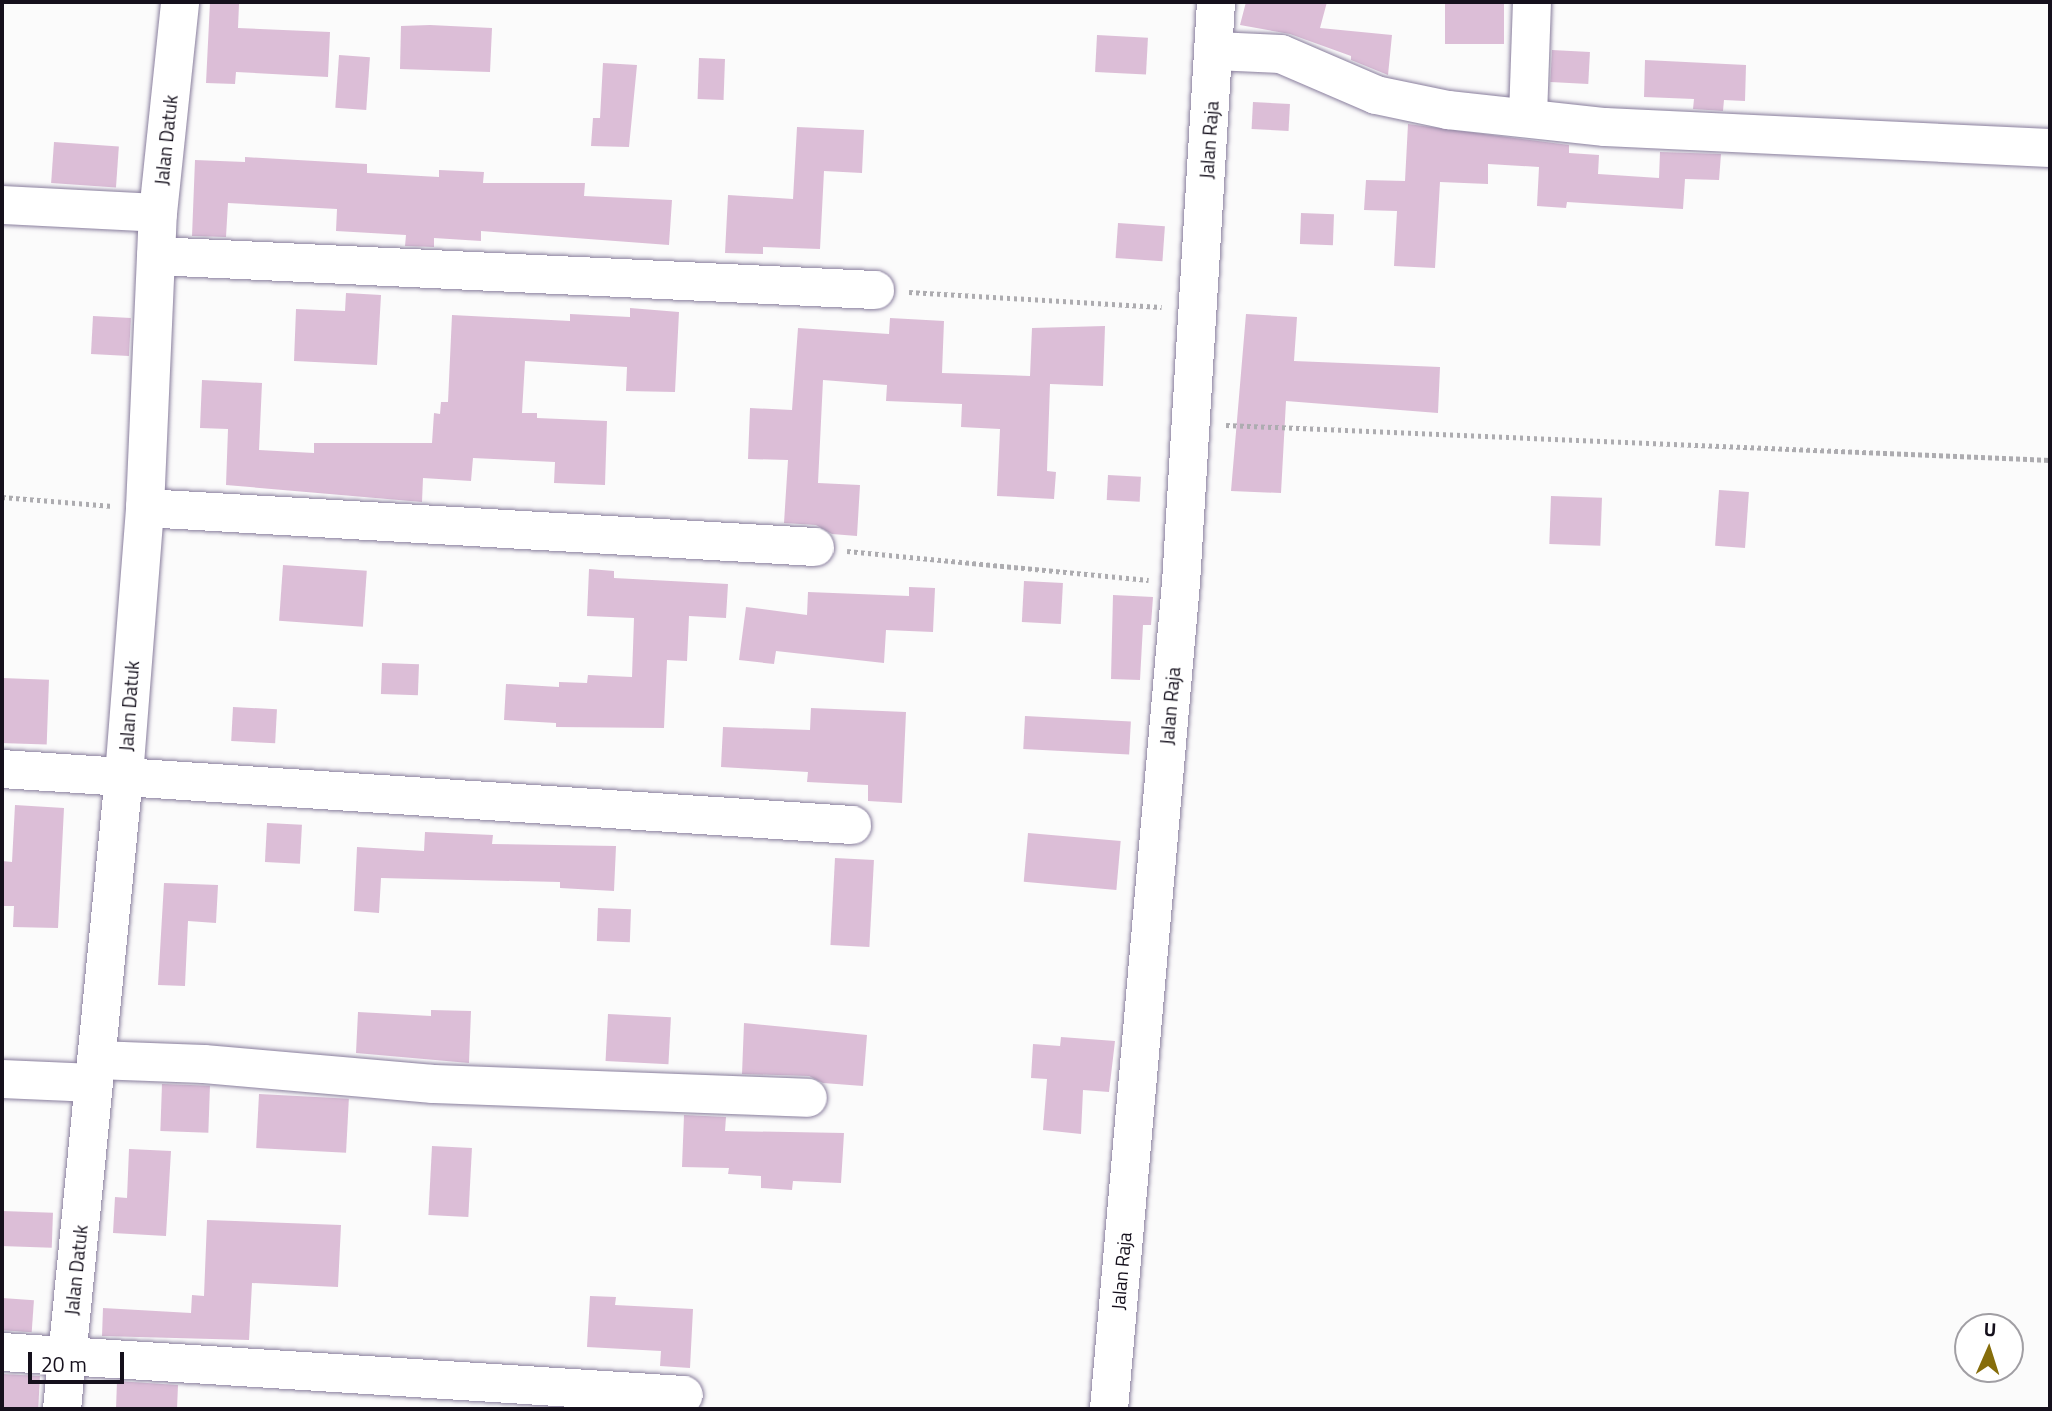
<!DOCTYPE html>
<style>
body{margin:0}
#map{position:relative;width:2052px;height:1411px;overflow:hidden;background:#fbfbfb;font-family:"Titillium Web",sans-serif}
div>[style]{position:absolute}
.building>*{inset:0;background:#dcbed7;transform-origin:0 0}
.path>*{height:4.5px;margin-top:-2.25px;transform-origin:0;background:repeating-linear-gradient(90deg,#adacb0 0 3.5px,transparent 0 7px)}
.roads{filter:drop-shadow(0 0 2px #897e9d) drop-shadow(0 0 2px #897e9d)}
.minor>*{height:38px;margin:-19px;padding:0 19px;transform-origin:19px;border-radius:19px;background:#fff}
span{translate:-50% -50%;white-space:nowrap;text-align:center;line-height:1.15;-webkit-text-stroke:7px #fff;paint-order:stroke}
.street-label{font-size:19px;color:#15101c}
.frame{position:absolute;inset:0;border:4px solid #15101c;pointer-events:none}
.north{position:absolute;left:1954px;top:1313px;width:70px;height:70px;box-sizing:border-box;background:#fff;border:2px solid #a19fa4;border-radius:50%;rotate:3deg;font-size:19px;font-weight:700;line-height:28px;text-align:center;color:#15101c}
.north::after{content:'';display:block;margin:auto;width:24px;height:32px;background:#866d0b;clip-path:polygon(50% 0,100% 100%,50% 72%,0 100%)}
.scale{position:absolute;left:28px;top:1352px;width:96px;height:32px;box-sizing:border-box;border:4px solid #15101c;border-top:0;padding-left:9px;font-size:21px;line-height:24px;white-space:nowrap;color:#15101c;-webkit-text-stroke:5px #fff;paint-order:stroke}
</style>
<div id="map">
<div class="building">
<div style="clip-path:polygon(210px 2px,239px 4px,238px 28px,330px 32px,328px 77px,236px 72px,235px 84px,206px 83px)"></div>
<div style="clip-path:polygon(1246px 2px,1327px 2px,1320px 28px,1392px 35px,1388px 75px,1351px 60px,1351px 56px,1290px 34px,1240px 25px)"></div>
<div style="left:1445px;top:2px;width:59px;height:42px"></div>
<div style="clip-path:polygon(430px 25px,492px 28px,490px 72px,400px 69px,401px 26px)"></div>
<div style="left:1097px;top:35px;width:51px;height:37px;rotate:3deg"></div>
<div style="left:1552px;top:50px;width:38px;height:32px;rotate:3deg"></div>
<div style="left:339px;top:55px;width:31px;height:53px;rotate:4deg"></div>
<div style="left:699px;top:58px;width:26px;height:41px;rotate:2deg"></div>
<div style="clip-path:polygon(1645px 60px,1746px 65px,1745px 101px,1724px 100px,1723px 111px,1693px 109px,1694px 99px,1644px 97px)"></div>
<div style="clip-path:polygon(603px 63px,637px 65px,629px 147px,591px 146px,593px 118px,600px 118px)"></div>
<div style="left:1253px;top:102px;width:37px;height:27px;rotate:3deg"></div>
<div style="clip-path:polygon(1408px 124px,1569px 145px,1569px 153px,1599px 155px,1598px 174px,1659px 178px,1660px 152px,1721px 154px,1719px 180px,1685px 179px,1683px 209px,1567px 202px,1566px 208px,1537px 206px,1539px 167px,1488px 164px,1488px 184px,1440px 182px,1435px 268px,1394px 266px,1397px 211px,1364px 210px,1366px 180px,1405px 181px)"></div>
<div style="clip-path:polygon(797px 127px,864px 130px,862px 173px,824px 171px,820px 249px,763px 247px,763px 254px,725px 253px,728px 195px,793px 199px)"></div>
<div style="left:54px;top:142px;width:65px;height:41px;rotate:4deg"></div>
<div style="clip-path:polygon(245px 157px,367px 164px,367px 173px,439px 177px,439px 170px,484px 172px,483px 183px,585px 183px,584px 196px,672px 200px,669px 245px,481px 231px,481px 241px,434px 238px,434px 247px,405px 246px,406px 235px,336px 231px,337px 209px,228px 203px,226px 237px,192px 236px,195px 160px,245px 162px)"></div>
<div style="left:1301px;top:213px;width:33px;height:31px;rotate:2deg"></div>
<div style="left:1118px;top:223px;width:47px;height:35px;rotate:4deg"></div>
<div style="clip-path:polygon(346px 293px,381px 295px,377px 365px,294px 361px,296px 309px,345px 311px)"></div>
<div style="clip-path:polygon(630px 308px,679px 312px,675px 392px,626px 391px,627px 367px,525px 361px,522px 413px,537px 413px,537px 418px,607px 421px,605px 485px,554px 483px,555px 462px,473px 458px,471px 481px,423px 478px,422px 502px,226px 485px,228px 429px,200px 428px,202px 380px,262px 383px,259px 450px,314px 453px,314px 443px,432px 443px,434px 413px,440px 414px,441px 402px,448px 402px,452px 315px,570px 321px,570px 314px,630px 317px)"></div>
<div style="clip-path:polygon(1246px 314px,1297px 317px,1294px 361px,1440px 367px,1438px 413px,1286px 401px,1281px 493px,1231px 491px)"></div>
<div style="left:93px;top:316px;width:38px;height:38px;rotate:3deg"></div>
<div style="clip-path:polygon(890px 318px,944px 321px,942px 373px,1030px 376px,1032px 328px,1105px 326px,1103px 386px,1050px 384px,1047px 471px,1056px 472px,1054px 499px,997px 496px,1000px 429px,961px 427px,962px 404px,886px 401px,887px 385px,823px 380px,818px 483px,860px 485px,857px 536px,832px 534px,816px 525px,784px 523px,788px 460px,748px 459px,750px 408px,792px 410px,798px 328px,889px 334px)"></div>
<div style="left:1108px;top:475px;width:33px;height:25px;rotate:3deg"></div>
<div style="left:1719px;top:490px;width:30px;height:56px;rotate:4deg"></div>
<div style="left:1551px;top:496px;width:51px;height:48px;rotate:2deg"></div>
<div style="left:283px;top:565px;width:84px;height:56px;rotate:4deg"></div>
<div style="clip-path:polygon(589px 569px,614px 571px,614px 578px,728px 584px,726px 618px,689px 616px,687px 661px,667px 660px,664px 728px,556px 727px,556px 723px,504px 720px,506px 684px,559px 687px,559px 682px,587px 683px,588px 675px,632px 677px,634px 618px,587px 616px)"></div>
<div style="left:1024px;top:581px;width:39px;height:41px;rotate:3deg"></div>
<div style="clip-path:polygon(909px 587px,935px 588px,933px 632px,886px 630px,884px 663px,776px 651px,774px 664px,739px 660px,746px 607px,807px 615px,808px 592px,909px 596px)"></div>
<div style="clip-path:polygon(1113px 595px,1153px 597px,1151px 625px,1143px 625px,1140px 680px,1111px 679px)"></div>
<div style="left:382px;top:663px;width:37px;height:31px;rotate:2deg"></div>
<div style="left:2px;top:678px;width:47px;height:65px;rotate:2deg"></div>
<div style="left:233px;top:707px;width:44px;height:34px;rotate:3deg"></div>
<div style="clip-path:polygon(811px 708px,906px 712px,902px 803px,868px 801px,868px 785px,807px 782px,808px 772px,721px 767px,723px 727px,810px 730px)"></div>
<div style="left:1025px;top:716px;width:106px;height:33px;rotate:3deg"></div>
<div style="clip-path:polygon(15px 805px,64px 808px,58px 928px,13px 927px,14px 906px,2px 906px,2px 861px,12px 862px)"></div>
<div style="left:267px;top:823px;width:35px;height:39px;rotate:3deg"></div>
<div style="clip-path:polygon(425px 832px,493px 835px,492px 844px,616px 846px,614px 891px,560px 888px,560px 882px,381px 878px,379px 913px,354px 911px,357px 847px,424px 851px)"></div>
<div style="left:1028px;top:833px;width:93px;height:49px;rotate:5deg"></div>
<div style="left:835px;top:858px;width:39px;height:87px;rotate:3deg"></div>
<div style="clip-path:polygon(164px 883px,218px 885px,216px 923px,188px 921px,185px 986px,158px 985px)"></div>
<div style="left:598px;top:908px;width:33px;height:33px;rotate:2deg"></div>
<div style="clip-path:polygon(431px 1010px,471px 1011px,469px 1063px,356px 1053px,358px 1012px,431px 1016px)"></div>
<div style="left:608px;top:1014px;width:63px;height:47px;rotate:3deg"></div>
<div style="clip-path:polygon(744px 1023px,867px 1035px,863px 1086px,823px 1083px,809px 1076px,742px 1074px)"></div>
<div style="clip-path:polygon(1061px 1037px,1115px 1041px,1109px 1092px,1083px 1090px,1081px 1134px,1043px 1130px,1047px 1079px,1031px 1078px,1033px 1044px,1060px 1046px)"></div>
<div style="left:162px;top:1084px;width:48px;height:47px;rotate:2deg"></div>
<div style="left:259px;top:1094px;width:90px;height:54px;rotate:3deg"></div>
<div style="clip-path:polygon(684px 1115px,726px 1117px,725px 1131px,844px 1133px,841px 1183px,793px 1181px,792px 1190px,761px 1188px,761px 1176px,728px 1174px,729px 1168px,682px 1167px)"></div>
<div style="left:432px;top:1146px;width:40px;height:69px;rotate:3deg"></div>
<div style="clip-path:polygon(129px 1149px,171px 1151px,166px 1236px,113px 1233px,115px 1197px,127px 1198px)"></div>
<div style="left:2px;top:1211px;width:51px;height:35px;rotate:2deg"></div>
<div style="clip-path:polygon(207px 1220px,341px 1225px,338px 1287px,252px 1283px,249px 1340px,102px 1336px,103px 1308px,191px 1313px,192px 1295px,204px 1296px)"></div>
<div style="clip-path:polygon(590px 1296px,616px 1297px,615px 1305px,693px 1309px,690px 1368px,660px 1366px,661px 1351px,587px 1347px)"></div>
<div style="left:2px;top:1298px;width:32px;height:32px;rotate:4deg"></div>
<div style="left:2px;top:1374px;width:38px;height:35px;rotate:3deg"></div>
<div style="clip-path:polygon(117px 1381px,178px 1385px,177px 1409px,116px 1409px)"></div>
</div>
<div class="path">
<div style="left:909px;top:292px;width:253px;rotate:3.4deg"></div>
<div style="left:1226px;top:425px;width:825px;rotate:2.43deg"></div>
<div style="left:2px;top:497px;width:111px;rotate:4.6deg"></div>
<div style="left:847px;top:551px;width:303px;rotate:5.5deg"></div>
</div>
<div class="roads">
<div class="minor">
<div style="left:1215px;top:51px;width:66px;rotate:2.6deg"></div>
<div style="left:1281px;top:54px;width:103px;rotate:23.3deg"></div>
<div style="left:1376px;top:95px;width:74px;rotate:11.8deg"></div>
<div style="left:1448px;top:110px;width:158px;rotate:6.2deg"></div>
<div style="left:1605px;top:127px;width:445px;rotate:2.7deg"></div>
<div style="left:1528px;top:116px;width:114px;rotate:-88deg"></div>
<div style="left:2px;top:205px;width:156px;rotate:2.9deg"></div>
<div style="left:156px;top:256px;width:720px;rotate:2.71deg"></div>
<div style="left:145px;top:508px;width:671px;rotate:3.33deg"></div>
<div style="left:2px;top:769px;width:852px;rotate:3.77deg"></div>
<div style="left:96px;top:1060px;width:108px;rotate:2.1deg"></div>
<div style="left:204px;top:1064px;width:230px;rotate:5deg"></div>
<div style="left:433px;top:1084px;width:375px;rotate:2.1deg"></div>
<div style="left:2px;top:1079px;width:92px;rotate:2.5deg"></div>
<div style="left:2px;top:1352px;width:683px;rotate:3.61deg"></div>
<div style="left:62px;top:1409px;width:636px;rotate:-84.41deg"></div>
<div style="left:124px;top:776px;width:269px;rotate:-85.5deg"></div>
<div style="left:145px;top:508px;width:295px;rotate:-87.5deg"></div>
<div style="left:158px;top:213px;width:212px;rotate:-84deg"></div>
<div style="left:1109px;top:1409px;width:829px;rotate:-85.02deg"></div>
<div style="left:1181px;top:583px;width:582px;rotate:-86.55deg"></div>
</div>
</div>
<div class="street-label">
<span style="left:166px;top:140px;rotate:-84deg">Jalan Datuk</span>
<span style="left:1209px;top:140px;rotate:-86deg">Jalan Raja</span>
<span style="left:129px;top:706px;rotate:-86deg">Jalan Datuk</span>
<span style="left:1170px;top:706px;rotate:-85deg">Jalan Raja</span>
<span style="left:76px;top:1270px;rotate:-84deg">Jalan Datuk</span>
<span style="left:1121px;top:1271px;rotate:-85deg">Jalan Raja</span>
</div>
<div class="frame"></div>
<div class="north">U</div>
<div class="scale">20 m</div>
</div>
